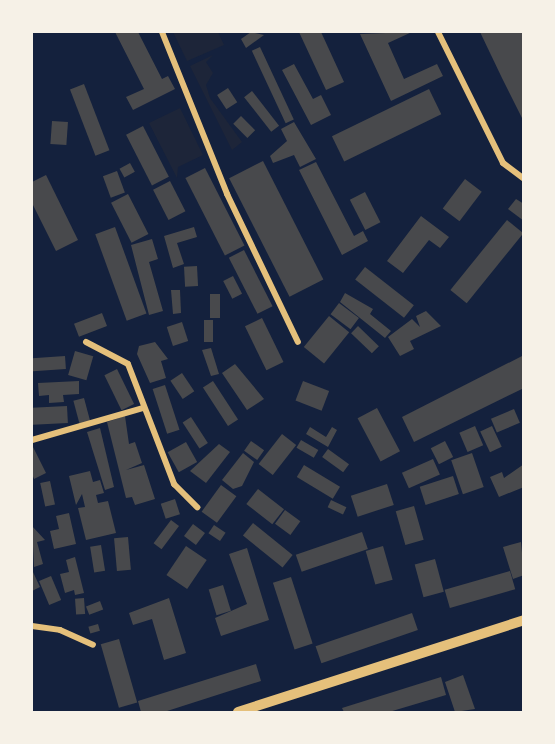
<!DOCTYPE html>
<style>
body{margin:0}
#map{position:relative;width:555px;height:744px;overflow:hidden;background:#14213d;font-family:"Noto Serif",serif}
div>[style]{position:absolute}
.green>*{inset:0;background:#1d2539}
.building>*{inset:0;background:#48494c;transform-origin:0 0}
.minor>*{height:6px;margin:-3px;padding:0 3px;transform-origin:3px;border-radius:3px;background:#e5c07b}
.tertiary>*{height:10px;margin:-5px;padding:0 5px;transform-origin:5px;border-radius:5px;background:#e5c07b}
span{translate:-50% -50%;white-space:nowrap;text-align:center;line-height:1.15;-webkit-text-stroke:6px #f6f1e7;paint-order:stroke}
.frame{position:absolute;inset:0;border:33px solid #f6f1e7;pointer-events:none}
</style>
<div id="map">
<div class="green">
<div style="clip-path:polygon(173px 32px,218px 32px,224px 45px,187px 61px)"></div>
<div style="clip-path:polygon(213px 55px,206px 62px,213px 73px,206px 85px,210px 98px,242px 142px,232px 150px,190px 66px)"></div>
<div style="clip-path:polygon(180px 108px,203px 155px,178px 167px,177px 178px,149px 123px)"></div>
</div>
<div class="building">
<div style="clip-path:polygon(115px 32px,138px 32px,162px 79px,168px 76px,175px 89px,133px 110px,126px 97px,144px 89px)"></div>
<div style="clip-path:polygon(251px 32px,264px 35px,246px 48px,241px 39px)"></div>
<div style="clip-path:polygon(299px 32px,321px 32px,344px 82px,326px 90px)"></div>
<div style="clip-path:polygon(412px 32px,388px 43px,404px 79px,437px 64px,443px 76px,391px 101px,360px 34px)"></div>
<div style="clip-path:polygon(480px 32px,524px 32px,524px 122px,502px 78px)"></div>
<div style="left:260px;top:47px;width:80px;height:9px;rotate:65deg"></div>
<div style="clip-path:polygon(294px 64px,313px 99px,321px 95px,331px 115px,311px 125px,282px 70px)"></div>
<div style="left:84px;top:84px;width:71px;height:15px;rotate:69deg"></div>
<div style="left:228px;top:88px;width:17px;height:13px;rotate:57deg"></div>
<div style="left:429px;top:89px;width:28px;height:108px;rotate:64deg"></div>
<div style="left:252px;top:91px;width:44px;height:10px;rotate:52deg"></div>
<div style="left:241px;top:116px;width:20px;height:11px;rotate:45deg"></div>
<div style="left:52px;top:121px;width:16px;height:23px;rotate:4deg"></div>
<div style="clip-path:polygon(294px 122px,316px 159px,300px 167px,294px 155px,273px 163px,270px 156px,287px 141px,281px 129px)"></div>
<div style="left:143px;top:126px;width:57px;height:19px;rotate:63deg"></div>
<div style="left:263px;top:161px;width:133px;height:38px;rotate:63deg"></div>
<div style="clip-path:polygon(316px 162px,354px 236px,363px 231px,368px 241px,342px 255px,299px 170px)"></div>
<div style="left:130px;top:163px;width:10px;height:12px;rotate:61deg"></div>
<div style="left:205px;top:168px;width:87px;height:22px;rotate:63deg"></div>
<div style="left:117px;top:171px;width:23px;height:15px;rotate:70deg"></div>
<div style="clip-path:polygon(46px 175px,78px 240px,56px 251px,32px 203px,32px 182px)"></div>
<div style="left:465px;top:179px;width:21px;height:37px;rotate:37deg"></div>
<div style="left:170px;top:181px;width:34px;height:19px;rotate:63deg"></div>
<div style="left:365px;top:192px;width:34px;height:17px;rotate:63deg"></div>
<div style="left:128px;top:194px;width:45px;height:19px;rotate:63deg"></div>
<div style="clip-path:polygon(516px 199px,524px 204px,524px 221px,508px 209px)"></div>
<div style="clip-path:polygon(421px 216px,449px 237px,440px 248px,429px 240px,403px 273px,387px 261px)"></div>
<div style="left:507px;top:220px;width:21px;height:90px;rotate:39deg"></div>
<div style="left:115px;top:227px;width:92px;height:21px;rotate:70deg"></div>
<div style="clip-path:polygon(194px 227px,197px 237px,177px 243px,184px 264px,173px 268px,164px 236px)"></div>
<div style="clip-path:polygon(152px 239px,158px 259px,149px 262px,163px 311px,149px 315px,131px 245px)"></div>
<div style="left:244px;top:250px;width:63px;height:17px;rotate:63deg"></div>
<div style="left:197px;top:266px;width:20px;height:13px;rotate:87deg"></div>
<div style="left:365px;top:267px;width:62px;height:16px;rotate:38deg"></div>
<div style="left:233px;top:276px;width:20px;height:11px;rotate:63deg"></div>
<div style="clip-path:polygon(171px 290px,180px 290px,181px 313px,173px 314px)"></div>
<div style="clip-path:polygon(345px 293px,373px 309px,370px 314px,391px 331px,385px 338px,340px 302px)"></div>
<div style="left:220px;top:294px;width:24px;height:10px;rotate:90deg"></div>
<div style="left:339px;top:303px;width:25px;height:14px;rotate:37deg"></div>
<div style="clip-path:polygon(426px 311px,441px 326px,410px 341px,414px 349px,400px 356px,388px 337px,412px 319px,420px 327px,416px 316px)"></div>
<div style="left:102px;top:313px;width:14px;height:30px;rotate:69deg"></div>
<div style="left:329px;top:316px;width:26px;height:40px;rotate:39deg"></div>
<div style="left:262px;top:318px;width:49px;height:19px;rotate:64deg"></div>
<div style="left:204px;top:320px;width:9px;height:22px"></div>
<div style="left:182px;top:322px;width:20px;height:16px;rotate:72deg"></div>
<div style="left:358px;top:326px;width:29px;height:10px;rotate:44deg"></div>
<div style="clip-path:polygon(155px 342px,168px 359px,161px 361px,166px 378px,150px 383px,137px 354px,139px 346px)"></div>
<div style="clip-path:polygon(211px 348px,219px 374px,211px 376px,202px 350px)"></div>
<div style="left:75px;top:351px;width:19px;height:25px;rotate:16deg"></div>
<div style="clip-path:polygon(524px 355px,524px 388px,414px 442px,402px 417px)"></div>
<div style="left:65px;top:356px;width:13px;height:33px;rotate:86deg"></div>
<div style="clip-path:polygon(235px 364px,264px 399px,247px 410px,222px 373px)"></div>
<div style="left:117px;top:369px;width:39px;height:14px;rotate:64deg"></div>
<div style="left:182px;top:373px;width:22px;height:14px;rotate:56deg"></div>
<div style="clip-path:polygon(79px 381px,79px 394px,63px 395px,64px 402px,49px 403px,49px 395px,39px 396px,38px 383px)"></div>
<div style="left:213px;top:381px;width:46px;height:12px;rotate:57deg"></div>
<div style="left:303px;top:381px;width:28px;height:21px;rotate:21deg"></div>
<div style="left:165px;top:385px;width:47px;height:13px;rotate:72deg"></div>
<div style="left:84px;top:398px;width:24px;height:11px;rotate:75deg"></div>
<div style="left:67px;top:406px;width:17px;height:35px;rotate:87deg"></div>
<div style="left:377px;top:408px;width:49px;height:22px;rotate:62deg"></div>
<div style="left:514px;top:409px;width:15px;height:25px;rotate:67deg"></div>
<div style="clip-path:polygon(125px 416px,129px 444px,135px 442px,142px 463px,126px 470px,144px 465px,155px 499px,135px 505px,132px 497px,126px 498px,107px 422px)"></div>
<div style="left:191px;top:417px;width:31px;height:10px;rotate:57deg"></div>
<div style="left:475px;top:426px;width:21px;height:17px;rotate:67deg"></div>
<div style="left:492px;top:426px;width:23px;height:13px;rotate:65deg"></div>
<div style="clip-path:polygon(310px 427px,326px 437px,332px 427px,337px 430px,328px 447px,306px 434px)"></div>
<div style="clip-path:polygon(100px 428px,114px 487px,105px 490px,87px 432px)"></div>
<div style="left:282px;top:434px;width:18px;height:38px;rotate:38deg"></div>
<div style="left:301px;top:440px;width:20px;height:9px;rotate:30deg"></div>
<div style="left:251px;top:441px;width:16px;height:12px;rotate:35deg"></div>
<div style="left:445px;top:441px;width:18px;height:16px;rotate:63deg"></div>
<div style="left:186px;top:442px;width:23px;height:21px;rotate:61deg"></div>
<div style="clip-path:polygon(219px 444px,230px 452px,206px 483px,190px 471px)"></div>
<div style="clip-path:polygon(32px 445px,46px 473px,34px 479px,32px 474px)"></div>
<div style="left:328px;top:449px;width:26px;height:10px;rotate:36deg"></div>
<div style="clip-path:polygon(243px 453px,254px 462px,242px 486px,233px 489px,222px 480px)"></div>
<div style="left:472px;top:453px;width:36px;height:22px;rotate:71deg"></div>
<div style="left:433px;top:459px;width:17px;height:34px;rotate:66deg"></div>
<div style="clip-path:polygon(524px 464px,524px 487px,499px 497px,490px 477px,502px 472px,504px 478px)"></div>
<div style="left:304px;top:465px;width:42px;height:14px;rotate:31deg"></div>
<div style="clip-path:polygon(90px 471px,93px 482px,100px 480px,104px 493px,96px 495px,98px 503px,108px 501px,116px 533px,86px 540px,78px 508px,85px 507px,82px 494px,76px 505px,69px 476px)"></div>
<div style="left:453px;top:476px;width:19px;height:35px;rotate:72deg"></div>
<div style="left:50px;top:481px;width:24px;height:10px;rotate:78deg"></div>
<div style="left:387px;top:484px;width:22px;height:38px;rotate:72deg"></div>
<div style="left:221px;top:485px;width:19px;height:33px;rotate:36deg"></div>
<div style="left:258px;top:489px;width:33px;height:19px;rotate:38deg"></div>
<div style="left:175px;top:499px;width:16px;height:15px;rotate:72deg"></div>
<div style="left:331px;top:500px;width:17px;height:8px;rotate:25deg"></div>
<div style="left:414px;top:506px;width:35px;height:19px;rotate:74deg"></div>
<div style="left:285px;top:510px;width:19px;height:17px;rotate:36deg"></div>
<div style="clip-path:polygon(69px 513px,76px 544px,54px 549px,50px 531px,59px 529px,56px 516px)"></div>
<div style="left:171px;top:520px;width:10px;height:29px;rotate:37deg"></div>
<div style="left:253px;top:523px;width:51px;height:16px;rotate:39deg"></div>
<div style="left:193px;top:524px;width:15px;height:15px;rotate:37deg"></div>
<div style="left:214px;top:525px;width:14px;height:10px;rotate:34deg"></div>
<div style="clip-path:polygon(32px 526px,45px 540px,37px 542px,43px 564px,34px 567px)"></div>
<div style="left:362px;top:532px;width:18px;height:70px;rotate:71deg"></div>
<div style="left:128px;top:537px;width:33px;height:14px;rotate:85deg"></div>
<div style="clip-path:polygon(521px 542px,524px 575px,513px 579px,503px 547px)"></div>
<div style="left:101px;top:545px;width:26px;height:11px;rotate:81deg"></div>
<div style="left:186px;top:546px;width:25px;height:35px;rotate:34deg"></div>
<div style="left:383px;top:546px;width:35px;height:18px;rotate:74deg"></div>
<div style="clip-path:polygon(247px 548px,269px 620px,221px 636px,215px 618px,247px 604px,229px 554px)"></div>
<div style="clip-path:polygon(75px 557px,84px 593px,75px 595px,74px 590px,65px 593px,60px 574px,69px 572px,66px 560px)"></div>
<div style="left:435px;top:559px;width:34px;height:21px;rotate:75deg"></div>
<div style="clip-path:polygon(32px 570px,40px 587px,32px 591px)"></div>
<div style="left:510px;top:571px;width:19px;height:68px;rotate:74deg"></div>
<div style="left:51px;top:576px;width:26px;height:13px;rotate:67deg"></div>
<div style="left:291px;top:577px;width:70px;height:19px;rotate:72deg"></div>
<div style="left:223px;top:585px;width:27px;height:15px;rotate:73deg"></div>
<div style="left:84px;top:598px;width:16px;height:9px;rotate:86deg"></div>
<div style="clip-path:polygon(169px 598px,186px 653px,164px 660px,152px 619px,133px 625px,129px 613px)"></div>
<div style="left:100px;top:601px;width:9px;height:15px;rotate:69deg"></div>
<div style="left:412px;top:613px;width:18px;height:102px;rotate:71deg"></div>
<div style="left:98px;top:624px;width:7px;height:10px;rotate:74deg"></div>
<div style="left:119px;top:639px;width:66px;height:19px;rotate:74deg"></div>
<div style="clip-path:polygon(256px 664px,261px 681px,164px 712px,141px 712px,138px 701px)"></div>
<div style="clip-path:polygon(463px 675px,475px 709px,455px 712px,445px 682px)"></div>
<div style="clip-path:polygon(441px 677px,446px 695px,389px 712px,344px 712px,342px 708px)"></div>
</div>
<div class="minor">
<div style="left:162px;top:32px;width:175px;rotate:68.1deg"></div>
<div style="left:227px;top:194px;width:164px;rotate:64.4deg"></div>
<div style="left:438px;top:32px;width:146px;rotate:63.6deg"></div>
<div style="left:503px;top:163px;width:26px;rotate:37deg"></div>
<div style="left:86px;top:342px;width:47px;rotate:27.6deg"></div>
<div style="left:128px;top:364px;width:129px;rotate:69deg"></div>
<div style="left:174px;top:484px;width:33px;rotate:45deg"></div>
<div style="left:32px;top:440px;width:116px;rotate:-16.1deg"></div>
<div style="left:32px;top:626px;width:28px;rotate:8deg"></div>
<div style="left:60px;top:630px;width:36px;rotate:24deg"></div>
</div>
<div class="tertiary">
<div style="left:238px;top:712px;width:300px;rotate:-17.8deg"></div>
</div>
<div class="frame"></div>
</div>
